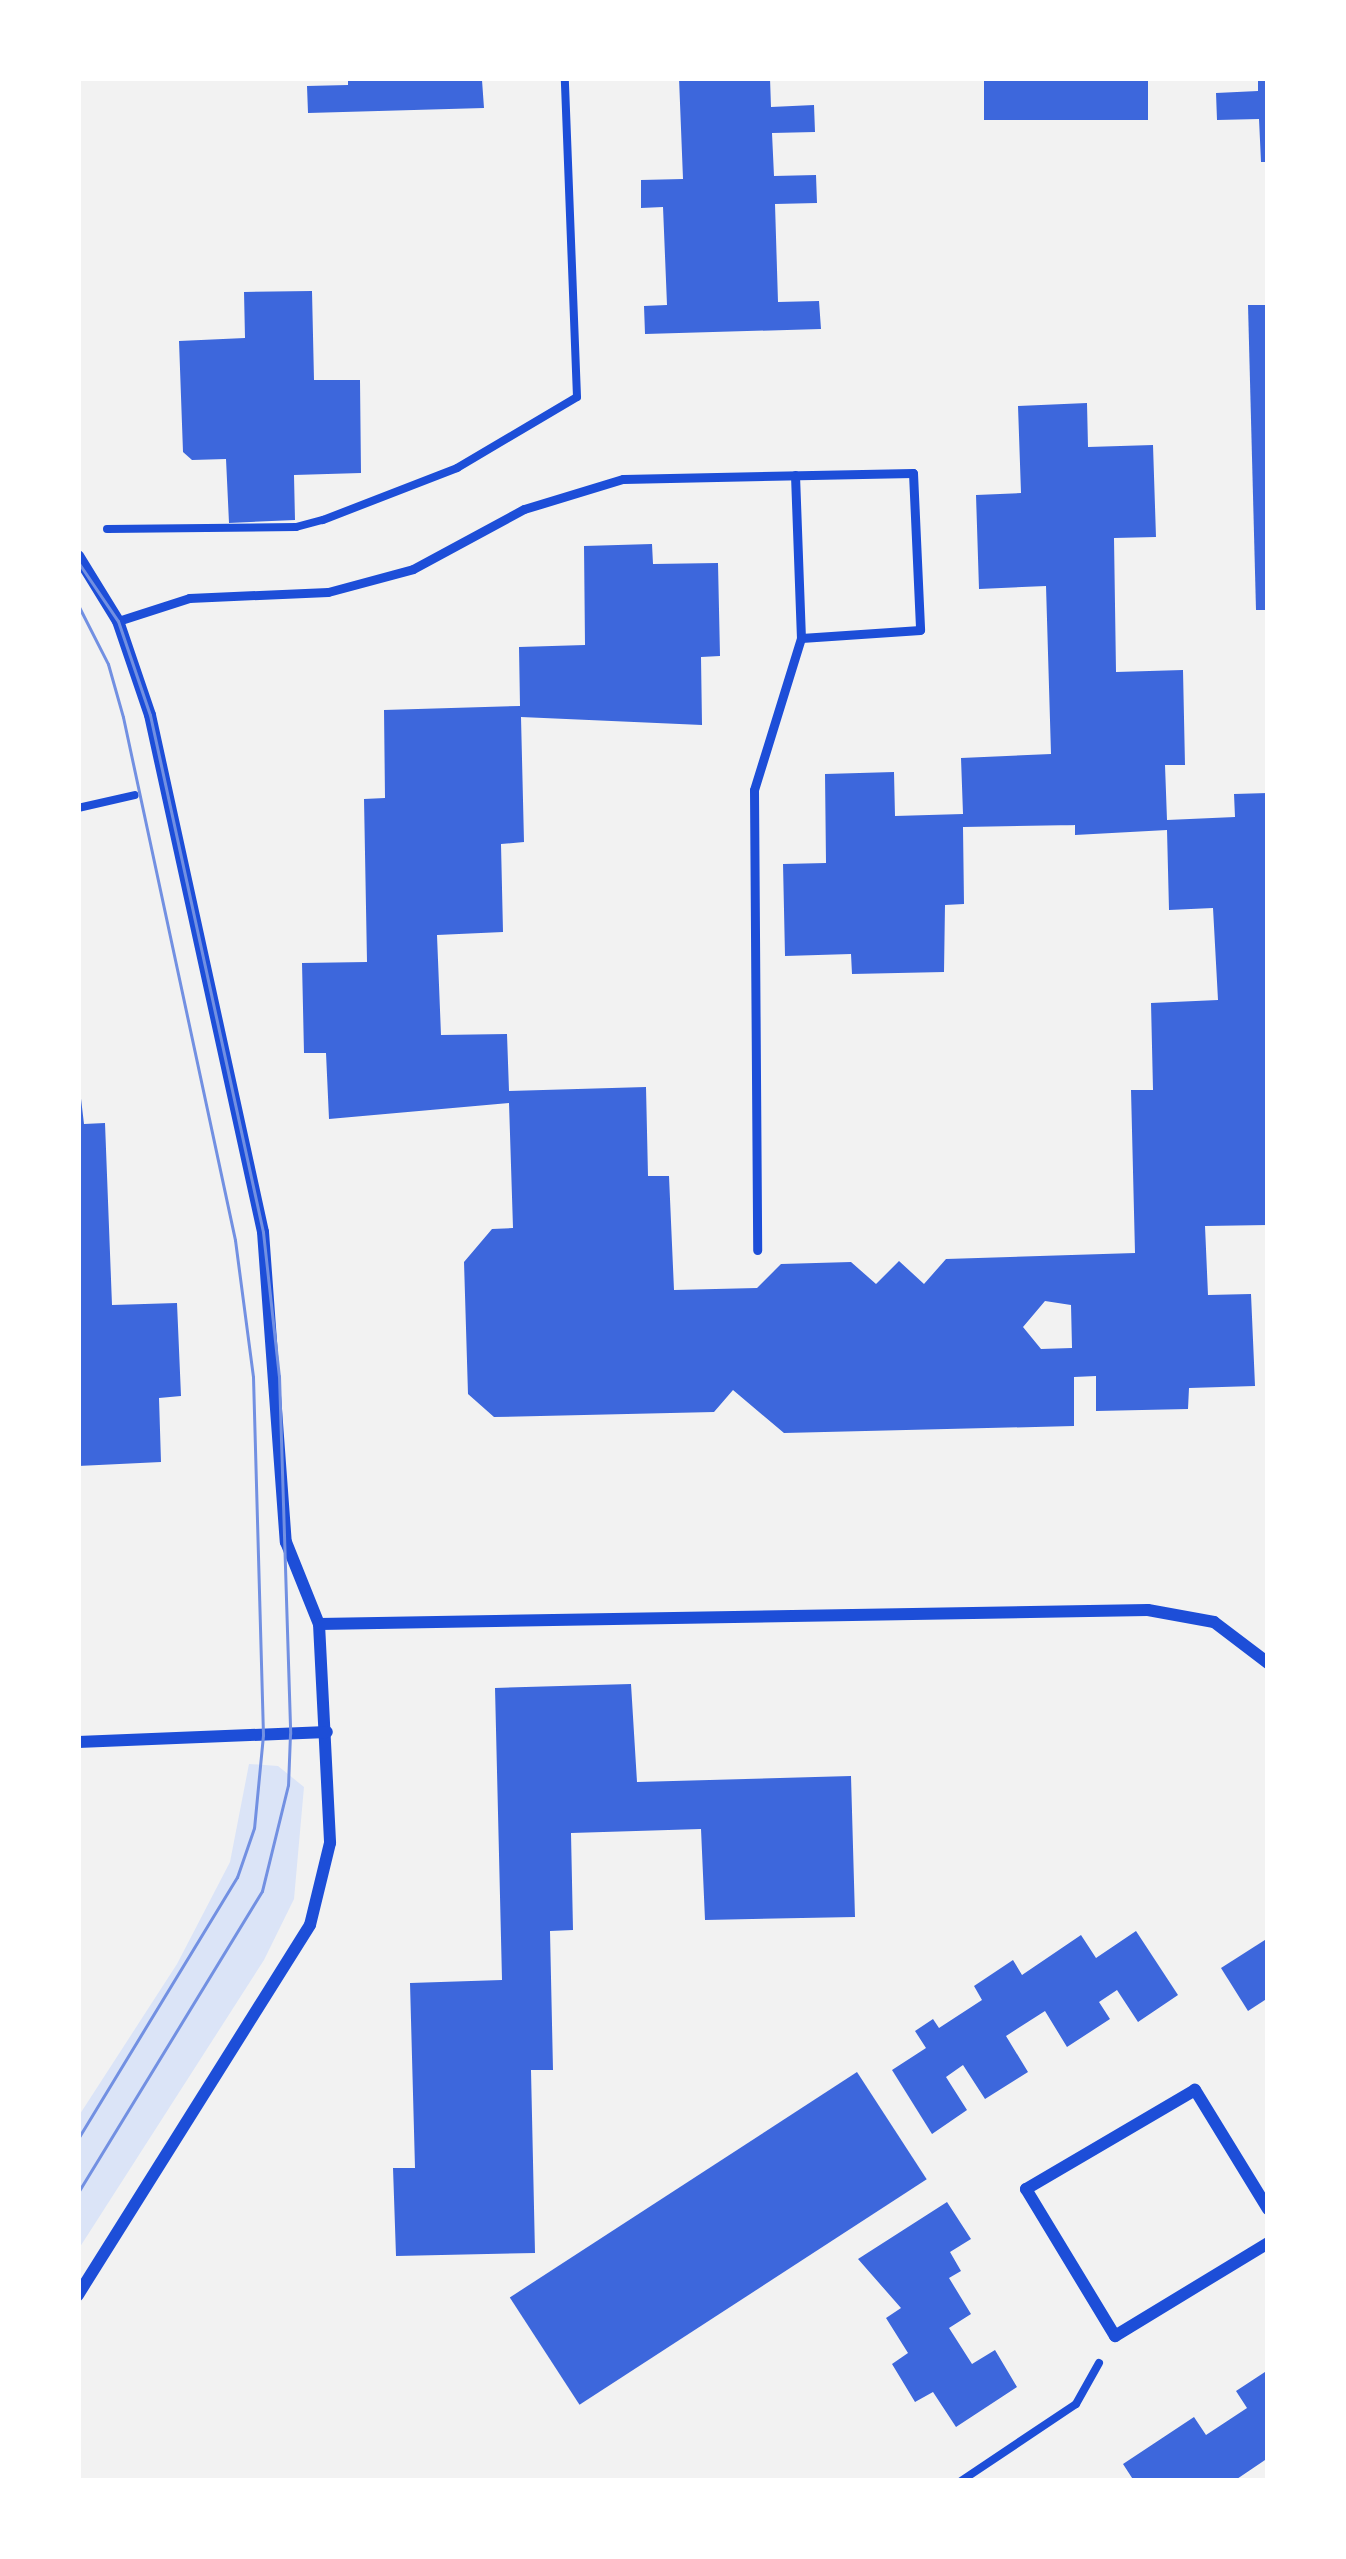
<!DOCTYPE html>
<style>
body{margin:0}
#map{position:relative;width:1346px;height:2559px;overflow:hidden;background:#f2f2f2;font-family:"Libre Baskerville",serif}
div>[style]{position:absolute}
.green>*{inset:0;background:#dbe4f7}
.building>*{inset:0;background:#3d67dc;transform-origin:0 0}
.path>*{height:8px;margin:-4px;padding:0 4px;transform-origin:4px;border-radius:4px;background:#1d4ed8}
.service>*{height:9px;margin:-4.5px;padding:0 4.5px;transform-origin:4.5px;border-radius:4.5px;background:#1d4ed8}
.minor>*{height:12px;margin:-6px;padding:0 6px;transform-origin:6px;border-radius:6px;background:#1d4ed8}
.tram>*{height:3px;margin:-1.5px;padding:0 1.5px;transform-origin:1.5px;border-radius:1.5px;background:#7290e2}
span{translate:-50% -50%;white-space:nowrap;text-align:center;line-height:1.15;-webkit-text-stroke:12px #fff;paint-order:stroke}
.frame{position:absolute;inset:0;border:81px solid #fff;pointer-events:none}
</style>
<div id="map">
<div class="green">
<div style="clip-path:polygon(249px 1764px,278px 1766px,304px 1787px,294px 1899px,264px 1960px,78px 2250px,78px 2117px,177px 1964px,230px 1862px)"></div>
</div>
<div class="building">
<div style="clip-path:polygon(348px 78px,482px 80px,484px 108px,308px 113px,307px 86px,348px 85px)"></div>
<div style="clip-path:polygon(679px 78px,770px 78px,771px 107px,814px 105px,815px 132px,772px 133px,774px 176px,816px 175px,817px 203px,775px 204px,778px 302px,819px 301px,821px 329px,645px 334px,644px 306px,667px 305px,663px 207px,641px 208px,641px 180px,683px 179px)"></div>
<div style="left:984px;top:78px;width:164px;height:42px"></div>
<div style="clip-path:polygon(1258px 78px,1268px 78px,1268px 162px,1261px 162px,1259px 119px,1217px 120px,1216px 93px,1258px 91px)"></div>
<div style="clip-path:polygon(312px 291px,314px 380px,360px 380px,361px 473px,294px 475px,295px 520px,229px 523px,226px 459px,192px 460px,183px 452px,179px 341px,245px 338px,244px 292px)"></div>
<div style="clip-path:polygon(1248px 305px,1268px 305px,1268px 610px,1256px 610px)"></div>
<div style="clip-path:polygon(evenodd,1087px 403px,1088px 447px,1153px 445px,1156px 537px,1114px 538px,1116px 672px,1183px 670px,1185px 765px,1165px 765px,1167px 820px,1235px 817px,1234px 794px,1268px 793px,1268px 1225px,1205px 1226px,1208px 1295px,1251px 1294px,1255px 1386px,1189px 1388px,1188px 1409px,1096px 1411px,1096px 1376px,1074px 1377px,1074px 1426px,784px 1433px,733px 1390px,714px 1412px,494px 1417px,468px 1394px,464px 1262px,492px 1229px,513px 1228px,509px 1103px,329px 1119px,326px 1053px,304px 1053px,302px 963px,367px 962px,364px 799px,385px 798px,384px 710px,520px 706px,519px 647px,585px 645px,584px 546px,652px 544px,653px 564px,718px 563px,720px 656px,701px 657px,702px 725px,521px 717px,524px 842px,501px 844px,503px 932px,437px 935px,441px 1035px,507px 1034px,509px 1091px,646px 1087px,648px 1176px,669px 1176px,674px 1290px,757px 1288px,781px 1264px,851px 1262px,876px 1284px,899px 1261px,924px 1284px,946px 1259px,1135px 1253px,1131px 1090px,1153px 1090px,1151px 1003px,1218px 1000px,1213px 908px,1169px 910px,1167px 830px,1075px 835px,1075px 825px,963px 827px,964px 904px,945px 905px,944px 972px,852px 974px,851px 954px,785px 956px,783px 864px,826px 863px,825px 774px,894px 772px,895px 816px,963px 814px,961px 758px,1051px 754px,1046px 586px,979px 589px,976px 495px,1021px 493px,1018px 406px,1087px 403px,1045px 1301px,1071px 1305px,1072px 1348px,1041px 1349px,1023px 1327px,1045px 1301px)"></div>
<div style="clip-path:polygon(78px 1073px,84px 1124px,105px 1123px,112px 1305px,177px 1303px,181px 1396px,159px 1398px,161px 1462px,78px 1466px)"></div>
<div style="clip-path:polygon(631px 1684px,637px 1782px,851px 1776px,855px 1917px,705px 1920px,701px 1829px,571px 1833px,573px 1930px,550px 1931px,553px 2070px,531px 2070px,535px 2253px,396px 2256px,393px 2168px,415px 2168px,410px 1983px,502px 1980px,495px 1688px)"></div>
<div style="clip-path:polygon(1136px 1931px,1178px 1995px,1138px 2022px,1117px 1990px,1099px 2002px,1110px 2019px,1067px 2047px,1045px 2011px,1006px 2036px,1028px 2072px,985px 2099px,963px 2065px,946px 2077px,967px 2110px,932px 2134px,892px 2070px,926px 2048px,915px 2031px,933px 2019px,939px 2028px,982px 2000px,974px 1986px,1013px 1960px,1022px 1975px,1081px 1935px,1096px 1958px)"></div>
<div style="clip-path:polygon(1268px 1938px,1268px 1998px,1248px 2011px,1221px 1968px)"></div>
<div style="left:857px;top:2072px;width:128px;height:414px;rotate:57deg"></div>
<div style="clip-path:polygon(947px 2202px,971px 2239px,950px 2252px,961px 2271px,949px 2278px,971px 2314px,949px 2328px,972px 2364px,995px 2350px,1017px 2387px,956px 2427px,933px 2392px,915px 2402px,892px 2364px,908px 2353px,886px 2318px,901px 2308px,858px 2259px)"></div>
<div style="clip-path:polygon(1268px 2370px,1268px 2458px,1234px 2481px,1134px 2481px,1123px 2464px,1194px 2417px,1206px 2435px,1247px 2408px,1236px 2391px)"></div>
</div>
<div class="path">
<div style="left:107px;top:529px;width:189px;rotate:-0.6deg"></div>
<div style="left:296px;top:527px;width:28px;rotate:-15deg"></div>
<div style="left:323px;top:520px;width:144px;rotate:-21.2deg"></div>
<div style="left:457px;top:468px;width:139px;rotate:-30.6deg"></div>
<div style="left:577px;top:397px;width:319px;rotate:-92.2deg"></div>
<div style="left:78px;top:808px;width:58px;rotate:-12.8deg"></div>
<div style="left:961px;top:2481px;width:138px;rotate:-33.8deg"></div>
<div style="left:1076px;top:2404px;width:47px;rotate:-60.7deg"></div>
</div>
<div class="service">
<div style="left:795px;top:475px;width:163px;rotate:87.9deg"></div>
<div style="left:118px;top:621px;width:75px;rotate:-17.9deg"></div>
<div style="left:189px;top:598px;width:139px;rotate:-2.5deg"></div>
<div style="left:328px;top:592px;width:88px;rotate:-15.1deg"></div>
<div style="left:413px;top:569px;width:126px;rotate:-28.4deg"></div>
<div style="left:524px;top:509px;width:103px;rotate:-16.9deg"></div>
<div style="left:623px;top:479px;width:290px;rotate:-1.2deg"></div>
<div style="left:913px;top:473px;width:157px;rotate:87.4deg"></div>
<div style="left:920px;top:630px;width:119px;rotate:176.2deg"></div>
<div style="left:801px;top:638px;width:159px;rotate:107.2deg"></div>
<div style="left:754px;top:790px;width:460px;rotate:89.6deg"></div>
</div>
<div class="minor">
<div style="left:78px;top:556px;width:76px;rotate:58.4deg"></div>
<div style="left:118px;top:621px;width:99px;rotate:71.2deg"></div>
<div style="left:150px;top:715px;width:529px;rotate:77.67deg"></div>
<div style="left:263px;top:1232px;width:311px;rotate:85.8deg"></div>
<div style="left:286px;top:1542px;width:88px;rotate:68.1deg"></div>
<div style="left:319px;top:1624px;width:219px;rotate:87.1deg"></div>
<div style="left:330px;top:1843px;width:84px;rotate:103.7deg"></div>
<div style="left:310px;top:1925px;width:437px;rotate:122.1deg"></div>
<div style="left:319px;top:1624px;width:829px;rotate:-0.97deg"></div>
<div style="left:1148px;top:1610px;width:67px;rotate:10.3deg"></div>
<div style="left:1214px;top:1622px;width:68px;rotate:37.2deg"></div>
<div style="left:78px;top:1742px;width:249px;rotate:-2.3deg"></div>
<div style="left:1268px;top:2209px;width:140px;rotate:-121.5deg"></div>
<div style="left:1195px;top:2090px;width:196px;rotate:149.6deg"></div>
<div style="left:1026px;top:2189px;width:172px;rotate:58.8deg"></div>
<div style="left:1115px;top:2336px;width:179px;rotate:-31.3deg"></div>
</div>
<div class="tram">
<div style="left:78px;top:562px;width:71px;rotate:55.9deg"></div>
<div style="left:118px;top:621px;width:99px;rotate:71.2deg"></div>
<div style="left:150px;top:715px;width:529px;rotate:77.67deg"></div>
<div style="left:263px;top:1232px;width:145px;rotate:83.7deg"></div>
<div style="left:279px;top:1376px;width:358px;rotate:88.2deg"></div>
<div style="left:290px;top:1734px;width:51px;rotate:92.2deg"></div>
<div style="left:288px;top:1785px;width:109px;rotate:103.8deg"></div>
<div style="left:262px;top:1891px;width:353px;rotate:121.4deg"></div>
<div style="left:78px;top:605px;width:66px;rotate:63deg"></div>
<div style="left:108px;top:664px;width:55px;rotate:74.2deg"></div>
<div style="left:123px;top:717px;width:535px;rotate:77.91deg"></div>
<div style="left:235px;top:1240px;width:138px;rotate:82.5deg"></div>
<div style="left:253px;top:1377px;width:358px;rotate:88.4deg"></div>
<div style="left:263px;top:1735px;width:93px;rotate:95.5deg"></div>
<div style="left:254px;top:1828px;width:52px;rotate:109.1deg"></div>
<div style="left:237px;top:1877px;width:306px;rotate:121.3deg"></div>
</div>
<div class="frame"></div>
</div>
